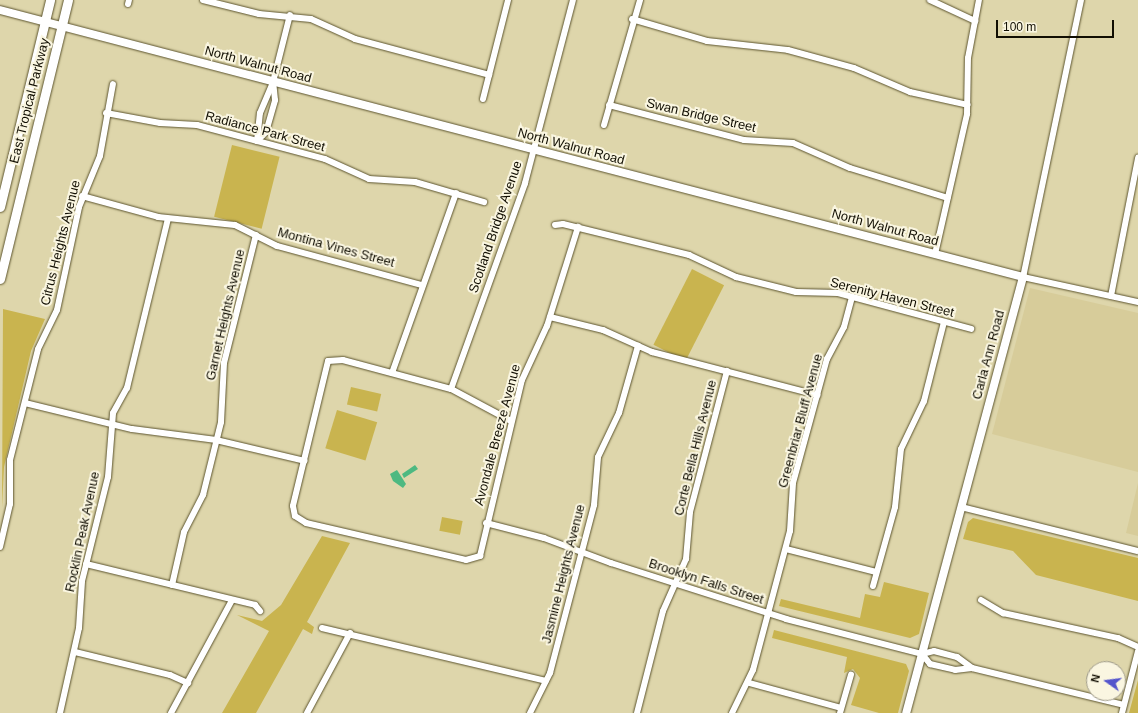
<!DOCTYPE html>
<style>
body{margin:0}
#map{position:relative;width:1138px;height:713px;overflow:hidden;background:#ded6ab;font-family:Helvetica,sans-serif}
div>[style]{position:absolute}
.built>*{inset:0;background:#d7cc9a}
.green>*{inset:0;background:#c9b44f;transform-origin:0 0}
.water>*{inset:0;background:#4db981}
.roads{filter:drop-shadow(0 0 1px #5c542e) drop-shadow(0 0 1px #5c542e)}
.minor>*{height:6px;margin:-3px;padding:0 3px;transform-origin:3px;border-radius:3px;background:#fff}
.tertiary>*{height:8px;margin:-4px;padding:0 4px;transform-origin:4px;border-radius:4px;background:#fff}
.secondary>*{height:9px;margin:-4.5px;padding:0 4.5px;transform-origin:4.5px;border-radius:4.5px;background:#fff}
span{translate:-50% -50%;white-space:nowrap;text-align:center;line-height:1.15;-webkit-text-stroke:4px #faf6e1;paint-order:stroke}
.street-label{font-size:13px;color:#110e02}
.north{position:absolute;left:1086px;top:661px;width:40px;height:40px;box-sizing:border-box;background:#faf6e1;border:1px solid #9d9988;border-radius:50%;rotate:284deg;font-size:11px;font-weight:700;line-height:16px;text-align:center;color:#110e02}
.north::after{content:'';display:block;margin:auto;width:14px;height:18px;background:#5455cc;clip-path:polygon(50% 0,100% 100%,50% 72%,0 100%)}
.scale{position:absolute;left:996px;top:20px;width:118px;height:18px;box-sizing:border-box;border:2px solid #110e02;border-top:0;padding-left:5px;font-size:12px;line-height:14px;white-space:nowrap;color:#110e02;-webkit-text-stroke:3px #faf6e1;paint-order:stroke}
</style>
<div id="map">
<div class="built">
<div style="clip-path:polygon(1030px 288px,1138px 313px,1138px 472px,992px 434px)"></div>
<div style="clip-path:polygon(1138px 483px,1138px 536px,1126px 533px)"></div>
</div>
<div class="green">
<div style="left:232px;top:145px;width:49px;height:74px;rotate:14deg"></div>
<div style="left:692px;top:269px;width:36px;height:85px;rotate:27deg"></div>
<div style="clip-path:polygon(3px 309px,45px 319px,31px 351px,4px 467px,2px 508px)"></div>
<div style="left:351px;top:387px;width:31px;height:18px;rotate:13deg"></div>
<div style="left:337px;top:410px;width:42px;height:40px;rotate:17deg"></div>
<div style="left:442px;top:517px;width:21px;height:14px;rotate:11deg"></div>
<div style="clip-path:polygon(973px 518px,1138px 558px,1138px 601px,1036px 575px,1013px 551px,963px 539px,968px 522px)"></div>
<div style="clip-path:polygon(322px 536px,350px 543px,307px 622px,314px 627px,312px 634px,303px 629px,256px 713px,222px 713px,269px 631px,237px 615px,262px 621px,281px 605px)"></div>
<div style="clip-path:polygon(884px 582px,929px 593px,919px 634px,910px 638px,779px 606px,781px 599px,860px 618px,865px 594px,880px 597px)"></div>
<div style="clip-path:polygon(774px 630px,906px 664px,909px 671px,898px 713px,879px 713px,851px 705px,860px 678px,853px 669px,844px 673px,847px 657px,772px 638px)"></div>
<div style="clip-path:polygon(1138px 680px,1138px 713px,1129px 713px)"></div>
</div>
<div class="water">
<div style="clip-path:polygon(415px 465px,418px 469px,404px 478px,402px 474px)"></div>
<div style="clip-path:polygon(397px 470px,406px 484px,403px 488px,393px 481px,390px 474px)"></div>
</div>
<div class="roads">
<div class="minor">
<div style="left:203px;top:0;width:58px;rotate:14deg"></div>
<div style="left:259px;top:14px;width:52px;rotate:5.5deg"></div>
<div style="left:311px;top:19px;width:48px;rotate:24.4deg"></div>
<div style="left:355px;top:39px;width:139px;rotate:15deg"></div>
<div style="left:930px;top:0;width:50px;rotate:25deg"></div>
<div style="left:1081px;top:0;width:283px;rotate:101.8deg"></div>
<div style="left:1023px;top:277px;width:118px;rotate:12.3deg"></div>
<div style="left:128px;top:4px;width:4px;rotate:-76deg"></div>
<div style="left:632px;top:19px;width:78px;rotate:16.3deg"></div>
<div style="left:707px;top:41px;width:81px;rotate:6.3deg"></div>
<div style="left:788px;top:50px;width:68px;rotate:15.3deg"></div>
<div style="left:854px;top:68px;width:61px;rotate:23.2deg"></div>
<div style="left:910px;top:92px;width:59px;rotate:12.6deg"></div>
<div style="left:483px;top:99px;width:102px;rotate:-75.8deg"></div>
<div style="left:609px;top:105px;width:139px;rotate:14.5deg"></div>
<div style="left:744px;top:140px;width:49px;rotate:3.5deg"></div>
<div style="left:793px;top:143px;width:62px;rotate:23.7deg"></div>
<div style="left:850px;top:168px;width:102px;rotate:17deg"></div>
<div style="left:106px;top:113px;width:55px;rotate:10.5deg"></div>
<div style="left:160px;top:123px;width:37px;rotate:3deg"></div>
<div style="left:197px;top:125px;width:132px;rotate:14.9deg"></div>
<div style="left:325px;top:159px;width:48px;rotate:24.4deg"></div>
<div style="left:369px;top:179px;width:46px;rotate:3.7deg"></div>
<div style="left:415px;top:182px;width:72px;rotate:16.2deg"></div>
<div style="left:604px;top:125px;width:130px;rotate:-73.9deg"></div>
<div style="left:257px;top:141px;width:28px;rotate:-84deg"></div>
<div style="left:260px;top:113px;width:34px;rotate:-67deg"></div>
<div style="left:273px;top:82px;width:69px;rotate:-75.8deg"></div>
<div style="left:257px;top:141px;width:13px;rotate:-45deg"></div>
<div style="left:266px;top:132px;width:33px;rotate:-74deg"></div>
<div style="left:275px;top:100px;width:18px;rotate:-96deg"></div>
<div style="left:82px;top:196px;width:79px;rotate:15.4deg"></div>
<div style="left:158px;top:217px;width:77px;rotate:5.9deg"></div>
<div style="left:235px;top:225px;width:47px;rotate:26.6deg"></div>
<div style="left:277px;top:246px;width:150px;rotate:15.1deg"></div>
<div style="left:555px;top:225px;width:8px;rotate:-7deg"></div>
<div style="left:563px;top:224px;width:130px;rotate:13.8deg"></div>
<div style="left:689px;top:255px;width:52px;rotate:25.1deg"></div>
<div style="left:736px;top:277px;width:62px;rotate:14deg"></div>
<div style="left:796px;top:292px;width:42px;rotate:1.4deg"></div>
<div style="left:838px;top:293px;width:138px;rotate:15.1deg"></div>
<div style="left:935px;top:254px;width:144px;rotate:-77.1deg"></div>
<div style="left:967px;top:114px;width:56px;rotate:-89deg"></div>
<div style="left:968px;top:58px;width:59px;rotate:-79.3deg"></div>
<div style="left:1111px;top:296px;width:141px;rotate:-78.9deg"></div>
<div style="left:550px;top:317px;width:55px;rotate:13.8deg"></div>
<div style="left:603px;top:330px;width:54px;rotate:24.2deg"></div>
<div style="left:652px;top:352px;width:171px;rotate:14.6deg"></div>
<div style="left:392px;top:373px;width:191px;rotate:-70.4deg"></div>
<div style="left:451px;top:389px;width:219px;rotate:-70.2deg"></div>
<div style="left:525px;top:183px;width:189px;rotate:-75.3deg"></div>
<div style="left:25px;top:403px;width:110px;rotate:13.7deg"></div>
<div style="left:132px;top:429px;width:85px;rotate:7.5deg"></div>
<div style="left:216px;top:440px;width:91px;rotate:13.3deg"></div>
<div style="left:511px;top:421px;width:68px;rotate:-151.9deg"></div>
<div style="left:451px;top:389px;width:112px;rotate:-165deg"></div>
<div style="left:343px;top:360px;width:15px;rotate:176deg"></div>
<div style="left:328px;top:361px;width:149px;rotate:103.6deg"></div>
<div style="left:293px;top:506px;width:10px;rotate:79deg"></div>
<div style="left:295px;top:516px;width:13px;rotate:32deg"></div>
<div style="left:306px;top:523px;width:164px;rotate:13deg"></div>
<div style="left:466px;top:560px;width:15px;rotate:-16deg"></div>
<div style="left:480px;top:556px;width:181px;rotate:-76.6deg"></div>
<div style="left:522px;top:380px;width:60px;rotate:-65.2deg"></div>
<div style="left:547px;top:326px;width:104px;rotate:-72.6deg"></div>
<div style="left:961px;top:507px;width:182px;rotate:14deg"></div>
<div style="left:486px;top:523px;width:60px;rotate:14.5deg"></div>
<div style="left:544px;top:538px;width:72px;rotate:20.5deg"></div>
<div style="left:611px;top:563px;width:184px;rotate:17.7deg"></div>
<div style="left:786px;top:619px;width:140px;rotate:14.4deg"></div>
<div style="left:0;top:547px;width:44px;rotate:-76.9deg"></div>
<div style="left:10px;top:504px;width:44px;rotate:-90deg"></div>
<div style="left:10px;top:460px;width:114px;rotate:-75.8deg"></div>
<div style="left:38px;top:349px;width:43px;rotate:-64deg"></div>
<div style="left:57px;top:310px;width:105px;rotate:-77.9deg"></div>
<div style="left:79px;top:207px;width:55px;rotate:-67.6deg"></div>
<div style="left:100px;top:156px;width:73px;rotate:-79.8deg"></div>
<div style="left:786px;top:549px;width:93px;rotate:14.3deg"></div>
<div style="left:86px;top:564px;width:174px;rotate:13.6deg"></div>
<div style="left:255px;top:605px;width:8px;rotate:50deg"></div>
<div style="left:172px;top:585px;width:54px;rotate:-77.2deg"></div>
<div style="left:184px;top:532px;width:42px;rotate:-62.8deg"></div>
<div style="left:203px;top:495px;width:75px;rotate:-76.1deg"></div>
<div style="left:221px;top:422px;width:59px;rotate:-87.1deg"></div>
<div style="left:224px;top:363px;width:132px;rotate:-76deg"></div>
<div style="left:873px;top:586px;width:82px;rotate:-74.4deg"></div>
<div style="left:895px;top:507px;width:58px;rotate:-84.1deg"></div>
<div style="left:901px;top:449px;width:53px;rotate:-64.4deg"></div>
<div style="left:924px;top:401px;width:81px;rotate:-75.8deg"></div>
<div style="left:981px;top:600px;width:26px;rotate:31deg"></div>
<div style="left:1003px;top:613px;width:118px;rotate:12.3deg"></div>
<div style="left:1118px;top:638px;width:22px;rotate:24deg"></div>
<div style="left:322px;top:628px;width:230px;rotate:13.3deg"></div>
<div style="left:75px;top:652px;width:98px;rotate:13.6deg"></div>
<div style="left:170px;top:675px;width:20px;rotate:24deg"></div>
<div style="left:922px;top:654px;width:13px;rotate:51deg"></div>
<div style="left:930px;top:664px;width:26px;rotate:13deg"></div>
<div style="left:955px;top:670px;width:17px;rotate:-7deg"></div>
<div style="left:972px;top:668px;width:156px;rotate:13.7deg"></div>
<div style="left:922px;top:654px;width:12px;rotate:-14deg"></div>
<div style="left:934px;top:651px;width:24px;rotate:15deg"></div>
<div style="left:957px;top:657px;width:19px;rotate:36deg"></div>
<div style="left:749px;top:683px;width:95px;rotate:15.2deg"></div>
<div style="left:60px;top:713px;width:87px;rotate:-77.4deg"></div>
<div style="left:79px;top:628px;width:47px;rotate:-86.3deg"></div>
<div style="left:82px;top:581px;width:107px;rotate:-76deg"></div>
<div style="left:108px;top:477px;width:64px;rotate:-85.5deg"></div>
<div style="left:113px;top:413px;width:29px;rotate:-61deg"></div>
<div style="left:127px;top:388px;width:174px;rotate:-76.4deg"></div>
<div style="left:171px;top:713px;width:128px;rotate:-61.6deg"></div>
<div style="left:307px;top:713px;width:91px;rotate:-61.7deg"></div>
<div style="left:530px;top:713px;width:45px;rotate:-63.4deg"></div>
<div style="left:550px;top:673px;width:174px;rotate:-75.3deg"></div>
<div style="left:594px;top:505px;width:48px;rotate:-85.2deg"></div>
<div style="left:598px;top:457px;width:49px;rotate:-64.5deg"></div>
<div style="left:619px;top:413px;width:70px;rotate:-74.2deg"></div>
<div style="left:637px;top:713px;width:105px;rotate:-75.7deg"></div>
<div style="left:663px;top:611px;width:57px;rotate:-66.1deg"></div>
<div style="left:686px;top:559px;width:47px;rotate:-85.1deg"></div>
<div style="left:690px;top:512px;width:146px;rotate:-75.3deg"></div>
<div style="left:732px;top:713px;width:48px;rotate:-64deg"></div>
<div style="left:753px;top:670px;width:144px;rotate:-75.1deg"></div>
<div style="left:790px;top:531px;width:48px;rotate:-86.4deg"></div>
<div style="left:793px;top:483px;width:129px;rotate:-74.7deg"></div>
<div style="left:827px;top:359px;width:36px;rotate:-62deg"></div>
<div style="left:844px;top:327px;width:30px;rotate:-75deg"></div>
<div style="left:840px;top:713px;width:40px;rotate:-74deg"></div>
<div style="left:1122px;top:713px;width:64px;rotate:-75.5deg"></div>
</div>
<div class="tertiary">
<div style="left:0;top:10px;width:1057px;rotate:14.63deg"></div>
<div style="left:1023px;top:277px;width:451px;rotate:105deg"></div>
</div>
<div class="secondary">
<div style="left:0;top:207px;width:213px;rotate:-76.4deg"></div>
<div style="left:0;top:279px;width:287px;rotate:-76.3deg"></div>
</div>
</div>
<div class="street-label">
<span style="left:258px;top:65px;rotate:15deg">North Walnut Road</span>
<span style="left:30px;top:101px;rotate:-76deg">East Tropical Parkway</span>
<span style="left:701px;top:116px;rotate:13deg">Swan Bridge Street</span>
<span style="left:265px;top:132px;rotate:15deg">Radiance Park Street</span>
<span style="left:571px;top:147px;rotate:15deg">North Walnut Road</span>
<span style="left:496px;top:227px;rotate:-71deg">Scotland Bridge Avenue</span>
<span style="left:885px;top:228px;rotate:15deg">North Walnut Road</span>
<span style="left:61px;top:243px;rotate:-76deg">Citrus Heights Avenue</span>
<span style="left:336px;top:248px;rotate:15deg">Montina Vines Street</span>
<span style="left:892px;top:298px;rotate:14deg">Serenity Haven Street</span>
<span style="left:226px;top:315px;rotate:-77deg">Garnet Heights Avenue</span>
<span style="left:989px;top:355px;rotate:-75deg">Carla Ann Road</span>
<span style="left:801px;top:421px;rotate:-75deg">Greenbriar Bluff Avenue</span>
<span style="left:498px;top:435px;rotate:-75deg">Avondale Breeze Avenue</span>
<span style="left:696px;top:448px;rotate:-76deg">Corte Bella Hills Avenue</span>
<span style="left:83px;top:532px;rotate:-78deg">Rocklin Peak Avenue</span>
<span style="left:564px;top:574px;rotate:-76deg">Jasmine Heights Avenue</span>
<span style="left:706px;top:582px;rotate:18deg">Brooklyn Falls Street</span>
</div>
<div class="north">N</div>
<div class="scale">100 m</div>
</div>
